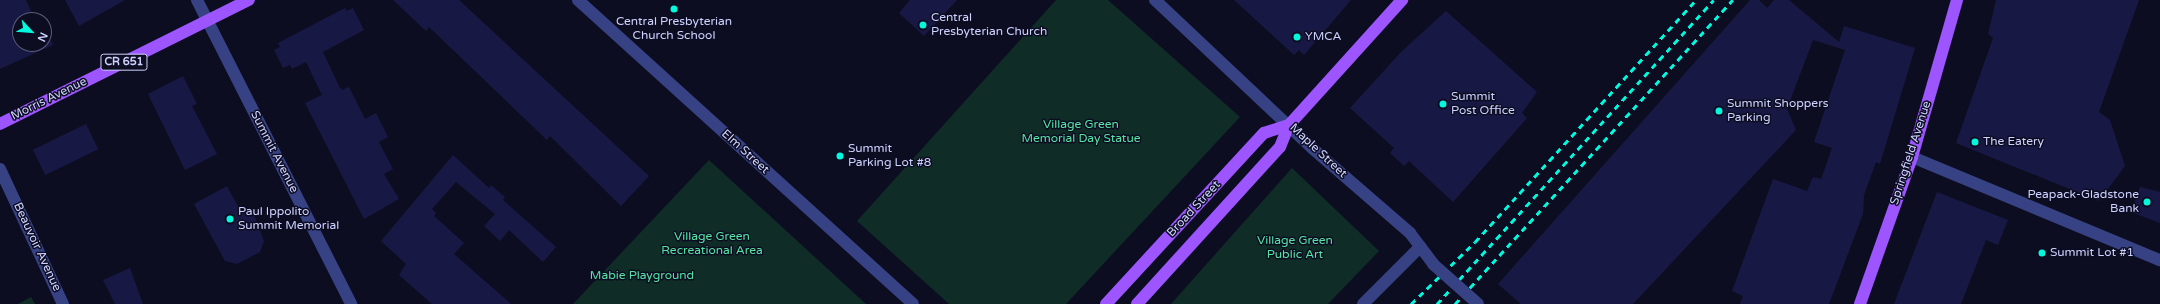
<!DOCTYPE html>
<style>
body{margin:0}
#map{position:relative;width:2160px;height:304px;overflow:hidden;background:#0d0d22;font-family:"Varela Round",sans-serif}
div>[style]{position:absolute}
.green>*{inset:0;background:#0f2d26}
.building>*{inset:0;background:#181844;transform-origin:0 0}
.minor>*{height:12px;margin:-6px;padding:0 6px;transform-origin:6px;border-radius:6px;background:#364283}
.major>*{height:12px;margin:-6px;padding:0 6px;transform-origin:6px;border-radius:6px;background:#9d55ff}
.rail>*{height:3px;margin-top:-1.5px;transform-origin:0;background:repeating-linear-gradient(90deg,#00f9df 0 6px,transparent 0 11px)}
.minor-bridge>*{height:12px;margin:-6px;padding:0 6px;transform-origin:6px;border-radius:6px;background:#364283}
.dots>*{width:11px;height:11px;translate:-50% -50%;box-sizing:border-box;border:2px solid #0d0d22;border-radius:50%}
span{translate:-50% -50%;white-space:nowrap;text-align:center;line-height:1.15;-webkit-text-stroke:3px #0d0d22;paint-order:stroke}
.shield-label span{padding:1px 3px;background:#0d0d22;border:1px solid;border-radius:3px;-webkit-text-stroke-width:0}
.shield-label{font-size:11px;color:#ced2ff;font-weight:700}
.poi-label{font-size:12px;color:#ced2ff}
.left{translate:0 -50%;text-align:left}
.right{translate:-100% -50%;text-align:right}
.street-label{font-size:12px;color:#ced2ff}
.park-label{font-size:12px;color:#55e4a3}
.north{position:absolute;left:12px;top:12px;width:40px;height:40px;box-sizing:border-box;background:#0d0d22;border:1px solid #5a5c7a;border-radius:50%;rotate:116deg;font-size:11px;font-weight:700;line-height:16px;text-align:center;color:#ced2ff}
.north::after{content:'';display:block;margin:auto;width:14px;height:18px;background:#00f9df;clip-path:polygon(50% 0,100% 100%,50% 72%,0 100%)}
</style>
<div id="map">
<div class="green">
<div style="clip-path:polygon(1056px 0,1108px 0,1240px 117px,1066px 304px,949px 304px,857px 221px)"></div>
<div style="clip-path:polygon(709px 160px,866px 304px,573px 304px)"></div>
<div style="clip-path:polygon(1292px 168px,1379px 251px,1328px 304px,1171px 304px)"></div>
<div style="clip-path:polygon(31px 297px,35px 304px,18px 304px)"></div>
</div>
<div class="building">
<div style="clip-path:polygon(0 0,26px 0,35px 20px,20px 20px,20px 44px,44px 44px,46px 30px,53px 45px,0 69px)"></div>
<div style="clip-path:polygon(65px 0,125px 0,79px 26px)"></div>
<div style="clip-path:polygon(393px 0,459px 0,649px 176px,621px 206px,550px 136px,547px 140px,429px 27px,426px 31px)"></div>
<div style="clip-path:polygon(910px 0,957px 0,924px 36px,899px 13px)"></div>
<div style="clip-path:polygon(1234px 0,1351px 0,1304px 55px,1299px 50px,1294px 55px)"></div>
<div style="clip-path:polygon(1750px 0,1759px 0,1767px 8px,1774px 0,1789px 0,1839px 42px,1844px 26px,1915px 48px,1880px 164px,1876px 162px,1864px 195px,1863px 214px,1829px 304px,1740px 304px,1743px 296px,1732px 291px,1773px 179px,1807px 191px,1813px 177px,1821px 179px,1832px 148px,1814px 142px,1845px 50px,1813px 40px,1787px 109px,1796px 130px,1633px 304px,1521px 304px,1498px 284px)"></div>
<div style="clip-path:polygon(1996px 0,2139px 0,2099px 112px,2110px 120px,2125px 166px,2099px 201px,1956px 143px,1993px 38px,1988px 34px)"></div>
<div style="clip-path:polygon(345px 8px,347px 11px,353px 8px,364px 30px,323px 52px,339px 86px,342px 90px,349px 87px,365px 119px,376px 113px,388px 137px,379px 142px,393px 169px,384px 174px,399px 199px,364px 219px,305px 103px,322px 95px,306px 62px,292px 69px,290px 65px,283px 68px,274px 50px,280px 47px,278px 43px)"></div>
<div style="clip-path:polygon(1446px 11px,1537px 92px,1522px 113px,1527px 118px,1453px 202px,1409px 161px,1404px 166px,1390px 153px,1394px 148px,1350px 108px,1401px 52px)"></div>
<div style="clip-path:polygon(183px 76px,197px 104px,192px 106px,217px 154px,185px 170px,148px 94px)"></div>
<div style="left:86px;top:124px;width:28px;height:59px;rotate:64deg"></div>
<div style="clip-path:polygon(453px 155px,489px 188px,491px 185px,505px 197px,503px 200px,556px 247px,543px 262px,509px 230px,500px 241px,484px 226px,495px 214px,456px 182px,432px 209px,436px 213px,434px 216px,464px 243px,454px 254px,511px 304px,432px 304px,399px 275px,406px 264px,381px 241px)"></div>
<div style="clip-path:polygon(227px 186px,241px 212px,251px 207px,264px 241px,260px 252px,237px 264px,225px 261px,194px 204px)"></div>
<div style="clip-path:polygon(2140px 187px,2160px 192px,2160px 223px,2131px 212px)"></div>
<div style="clip-path:polygon(1937px 192px,2008px 220px,1998px 245px,1986px 240px,1961px 304px,1894px 304px)"></div>
<div style="clip-path:polygon(130px 268px,143px 304px,115px 304px,103px 280px)"></div>
</div>
<div class="minor">
<div style="left:197px;top:0;width:341px;rotate:63.1deg"></div>
<div style="left:578px;top:0;width:452px;rotate:42.2deg"></div>
<div style="left:1155px;top:0;width:216px;rotate:43.3deg"></div>
<div style="left:1312px;top:148px;width:130px;rotate:40.9deg"></div>
<div style="left:1410px;top:233px;width:39px;rotate:53deg"></div>
<div style="left:1912px;top:157px;width:269px;rotate:22.6deg"></div>
<div style="left:0;top:169px;width:149px;rotate:65deg"></div>
<div style="left:1363px;top:304px;width:81px;rotate:-45deg"></div>
</div>
<div class="major">
<div style="left:0;top:124px;width:278px;rotate:-26.5deg"></div>
<div style="left:1106px;top:304px;width:233px;rotate:-47.3deg"></div>
<div style="left:1264px;top:133px;width:26px;rotate:-18deg"></div>
<div style="left:1137px;top:304px;width:212px;rotate:-47.7deg"></div>
<div style="left:1280px;top:147px;width:24px;rotate:-68deg"></div>
<div style="left:1289px;top:125px;width:169px;rotate:-47.9deg"></div>
<div style="left:1860px;top:304px;width:156px;rotate:-70.5deg"></div>
<div style="left:1912px;top:157px;width:163px;rotate:-74deg"></div>
</div>
<div class="rail">
<div style="left:1411px;top:304px;width:89px;rotate:-44.1deg"></div>
<div style="left:1475px;top:242px;width:328px;rotate:-47.6deg"></div>
<div style="left:1437px;top:304px;width:411px;rotate:-47.7deg"></div>
<div style="left:1455px;top:304px;width:412px;rotate:-47.6deg"></div>
</div>
<div class="minor-bridge">
<div style="left:1433px;top:264px;width:60px;rotate:41.6deg"></div>
</div>
<div class="dots">
<div style="left:674px;top:9px;background:#00f9df"></div>
<div style="left:923px;top:25px;background:#00f9df"></div>
<div style="left:1297px;top:37px;background:#00f9df"></div>
<div style="left:1443px;top:104px;background:#00f9df"></div>
<div style="left:1719px;top:111px;background:#00f9df"></div>
<div style="left:1975px;top:142px;background:#00f9df"></div>
<div style="left:840px;top:156px;background:#00f9df"></div>
<div style="left:2147px;top:202px;background:#00f9df"></div>
<div style="left:230px;top:219px;background:#00f9df"></div>
<div style="left:2042px;top:253px;background:#00f9df"></div>
</div>
<div class="shield-label">
<span style="left:124px;top:62px">CR 651</span>
</div>
<div class="poi-label">
<span class="left" style="left:931px;top:25px">Central<br>Presbyterian Church</span>
<span style="left:674px;top:29px">Central Presbyterian<br>Church School</span>
<span class="left" style="left:1305px;top:37px">YMCA</span>
<span class="left" style="left:1451px;top:104px">Summit<br>Post Office</span>
<span class="left" style="left:1727px;top:111px">Summit Shoppers<br>Parking</span>
<span class="left" style="left:1983px;top:142px">The Eatery</span>
<span class="left" style="left:848px;top:156px">Summit<br>Parking Lot #8</span>
<span class="right" style="left:2139px;top:202px">Peapack-Gladstone<br>Bank</span>
<span class="left" style="left:238px;top:219px">Paul Ippolito<br>Summit Memorial</span>
<span class="left" style="left:2050px;top:253px">Summit Lot #1</span>
</div>
<div class="street-label">
<span style="left:49px;top:99px;rotate:-26deg">Morris Avenue</span>
<span style="left:1318px;top:151px;rotate:43deg">Maple Street</span>
<span style="left:274px;top:152px;rotate:63deg">Summit Avenue</span>
<span style="left:745px;top:152px;rotate:42deg">Elm Street</span>
<span style="left:1911px;top:153px;rotate:-72deg">Springfield Avenue</span>
<span style="left:1194px;top:209px;rotate:-47deg">Broad Street</span>
<span style="left:37px;top:247px;rotate:65deg">Beauvoir Avenue</span>
</div>
<div class="park-label">
<span style="left:1081px;top:132px">Village Green<br>Memorial Day Statue</span>
<span style="left:712px;top:244px">Village Green<br>Recreational Area</span>
<span style="left:1295px;top:248px">Village Green<br>Public Art</span>
<span style="left:642px;top:276px">Mabie Playground</span>
</div>
<div class="north">N</div>
</div>
